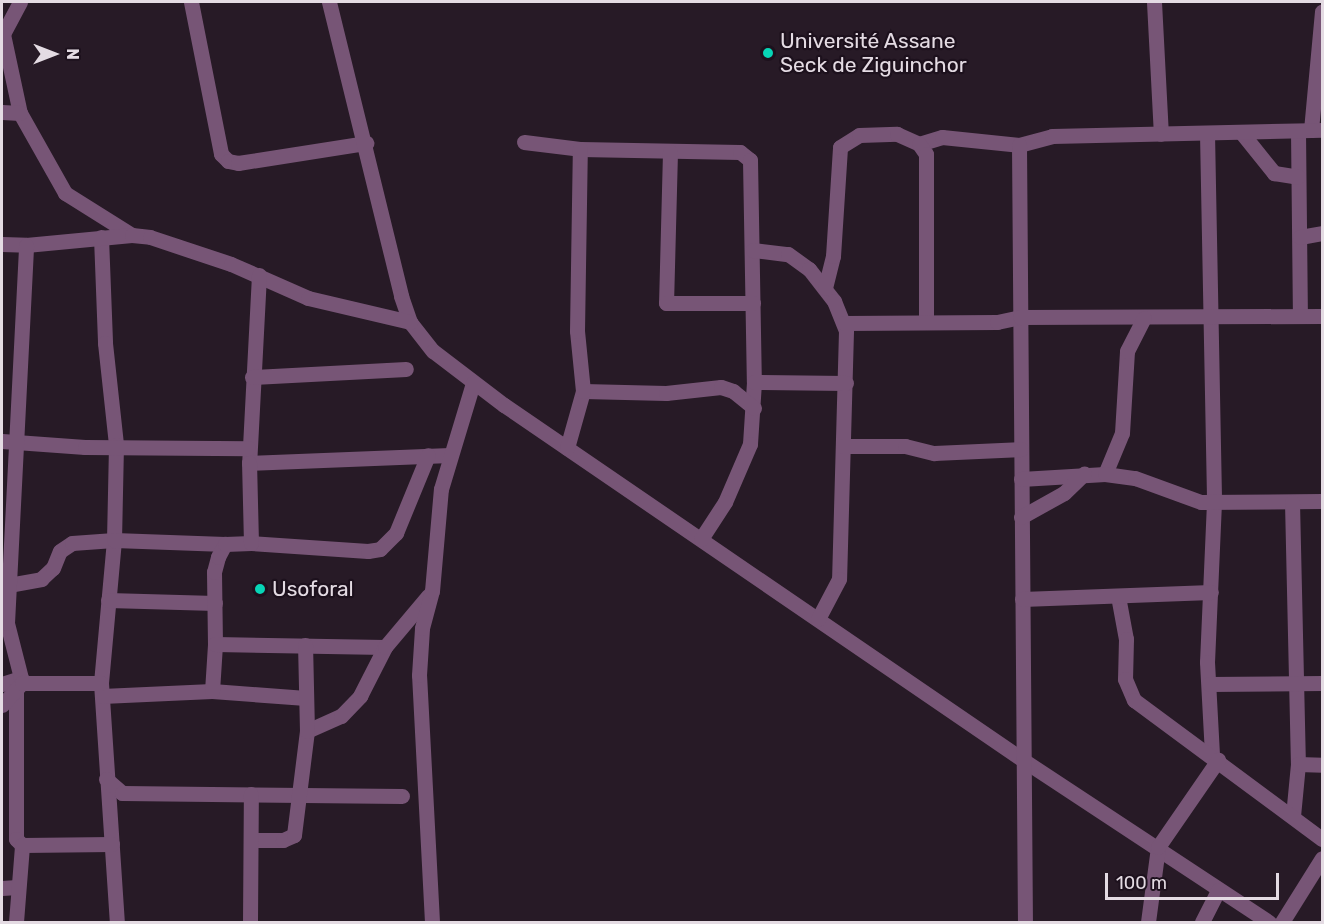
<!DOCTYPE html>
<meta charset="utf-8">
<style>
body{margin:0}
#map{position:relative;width:1324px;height:924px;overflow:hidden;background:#271a26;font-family:Rubik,sans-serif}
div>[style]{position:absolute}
.minor>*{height:15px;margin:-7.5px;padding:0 7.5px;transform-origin:7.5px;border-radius:7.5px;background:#775576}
.dots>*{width:16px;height:16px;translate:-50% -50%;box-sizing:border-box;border:3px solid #1d111d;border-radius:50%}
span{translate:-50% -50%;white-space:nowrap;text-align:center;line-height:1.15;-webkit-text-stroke:4.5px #1d111d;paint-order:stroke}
.poi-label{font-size:21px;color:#e4dbe3}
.left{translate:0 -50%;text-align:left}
.frame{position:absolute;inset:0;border:3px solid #e4dbe3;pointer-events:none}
.north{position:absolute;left:24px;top:24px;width:60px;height:60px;-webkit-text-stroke:4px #1d111d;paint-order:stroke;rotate:90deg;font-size:16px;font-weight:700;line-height:24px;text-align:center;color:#e4dbe3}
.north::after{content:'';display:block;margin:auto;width:21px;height:27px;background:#e4dbe3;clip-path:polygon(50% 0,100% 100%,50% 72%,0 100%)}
.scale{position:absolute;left:1105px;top:873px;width:174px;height:27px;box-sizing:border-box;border:3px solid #e4dbe3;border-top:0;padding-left:8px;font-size:18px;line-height:21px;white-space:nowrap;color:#e4dbe3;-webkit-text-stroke:4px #1d111d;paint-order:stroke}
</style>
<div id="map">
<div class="minor">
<div style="left:20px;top:2px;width:36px;rotate:118deg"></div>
<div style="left:3px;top:34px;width:81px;rotate:77.9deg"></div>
<div style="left:20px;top:113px;width:92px;rotate:60.6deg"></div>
<div style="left:65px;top:193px;width:79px;rotate:32.1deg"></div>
<div style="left:191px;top:2px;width:155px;rotate:78.8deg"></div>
<div style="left:221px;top:154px;width:10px;rotate:45deg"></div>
<div style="left:228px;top:161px;width:10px;rotate:11deg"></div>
<div style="left:238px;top:163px;width:130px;rotate:-8.9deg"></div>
<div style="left:329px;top:2px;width:303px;rotate:76.2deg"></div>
<div style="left:401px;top:296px;width:28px;rotate:71deg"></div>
<div style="left:410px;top:322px;width:37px;rotate:52deg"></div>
<div style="left:433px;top:351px;width:89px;rotate:37.3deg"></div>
<div style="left:504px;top:405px;width:629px;rotate:34.37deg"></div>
<div style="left:1023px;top:760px;width:295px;rotate:33.4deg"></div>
<div style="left:1154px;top:2px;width:132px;rotate:87deg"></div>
<div style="left:2px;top:112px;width:18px;rotate:3deg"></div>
<div style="left:1311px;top:130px;width:119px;rotate:-84.7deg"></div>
<div style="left:1298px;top:131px;width:184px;rotate:89.4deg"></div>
<div style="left:1241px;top:132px;width:53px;rotate:51.2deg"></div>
<div style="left:1274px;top:173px;width:24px;rotate:9deg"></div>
<div style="left:1207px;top:133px;width:369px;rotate:88.9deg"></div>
<div style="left:1214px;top:502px;width:160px;rotate:92.5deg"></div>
<div style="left:1207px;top:662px;width:93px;rotate:86.9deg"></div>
<div style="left:524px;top:142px;width:56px;rotate:7.1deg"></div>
<div style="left:580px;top:149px;width:160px;rotate:1.1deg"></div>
<div style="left:740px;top:152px;width:13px;rotate:39deg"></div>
<div style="left:750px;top:160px;width:222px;rotate:89deg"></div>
<div style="left:754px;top:382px;width:62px;rotate:93.7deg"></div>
<div style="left:750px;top:444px;width:63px;rotate:113.3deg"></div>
<div style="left:725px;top:502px;width:44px;rotate:123deg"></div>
<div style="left:919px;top:144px;width:24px;rotate:-17deg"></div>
<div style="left:942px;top:137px;width:77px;rotate:5.9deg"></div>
<div style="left:1019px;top:145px;width:34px;rotate:-15deg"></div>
<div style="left:1052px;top:136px;width:270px;rotate:-1.3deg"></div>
<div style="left:1019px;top:145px;width:777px;rotate:89.56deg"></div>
<div style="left:670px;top:152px;width:151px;rotate:91.5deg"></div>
<div style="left:666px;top:303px;width:87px"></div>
<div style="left:101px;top:237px;width:106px;rotate:87.8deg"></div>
<div style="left:105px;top:343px;width:103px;rotate:83.8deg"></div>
<div style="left:116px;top:445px;width:95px;rotate:91.2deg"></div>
<div style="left:114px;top:540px;width:144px;rotate:95.2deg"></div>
<div style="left:101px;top:683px;width:240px;rotate:86.2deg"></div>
<div style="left:1300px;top:237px;width:22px;rotate:-10deg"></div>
<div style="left:2px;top:244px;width:24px;rotate:2deg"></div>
<div style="left:26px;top:245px;width:106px;rotate:-5.4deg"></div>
<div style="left:132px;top:235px;width:18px;rotate:6deg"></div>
<div style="left:150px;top:237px;width:85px;rotate:18.4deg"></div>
<div style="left:231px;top:264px;width:84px;rotate:23.8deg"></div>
<div style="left:308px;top:298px;width:105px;rotate:13.2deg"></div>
<div style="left:753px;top:250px;width:35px;rotate:7deg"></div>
<div style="left:788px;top:254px;width:26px;rotate:36deg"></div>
<div style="left:809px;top:269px;width:41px;rotate:52deg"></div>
<div style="left:834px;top:301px;width:32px;rotate:68deg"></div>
<div style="left:846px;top:331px;width:248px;rotate:91.6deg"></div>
<div style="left:839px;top:579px;width:45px;rotate:117.7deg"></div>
<div style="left:259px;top:275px;width:188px;rotate:93deg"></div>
<div style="left:249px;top:463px;width:201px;rotate:-2.3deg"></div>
<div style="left:825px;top:288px;width:33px;rotate:-76deg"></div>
<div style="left:833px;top:256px;width:109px;rotate:-86.3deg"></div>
<div style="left:840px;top:147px;width:22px;rotate:-32deg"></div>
<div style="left:859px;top:135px;width:38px;rotate:-2deg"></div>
<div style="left:897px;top:134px;width:24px;rotate:24deg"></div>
<div style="left:919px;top:144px;width:12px;rotate:55deg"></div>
<div style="left:926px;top:154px;width:168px;rotate:90deg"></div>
<div style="left:844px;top:323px;width:153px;rotate:-0.4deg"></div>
<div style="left:997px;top:322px;width:24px;rotate:-12deg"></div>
<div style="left:1020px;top:317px;width:302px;rotate:-0.2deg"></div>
<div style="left:252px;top:377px;width:154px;rotate:-3deg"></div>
<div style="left:754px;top:382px;width:92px;rotate:0.6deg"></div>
<div style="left:583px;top:391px;width:83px;rotate:1.4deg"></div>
<div style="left:666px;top:393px;width:55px;rotate:-6.2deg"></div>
<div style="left:721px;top:387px;width:13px;rotate:18deg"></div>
<div style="left:733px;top:391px;width:27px;rotate:39deg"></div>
<div style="left:2px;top:441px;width:83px;rotate:4.1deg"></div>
<div style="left:85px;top:447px;width:163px;rotate:0.4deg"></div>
<div style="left:843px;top:446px;width:62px"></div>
<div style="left:905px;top:446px;width:30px;rotate:14deg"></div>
<div style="left:934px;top:453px;width:87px;rotate:-2.6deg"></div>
<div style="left:567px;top:448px;width:59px;rotate:-74.3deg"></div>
<div style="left:583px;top:391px;width:60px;rotate:-95.7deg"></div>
<div style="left:577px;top:331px;width:182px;rotate:-89.1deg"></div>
<div style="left:1105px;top:474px;width:44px;rotate:-67.5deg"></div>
<div style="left:1122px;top:433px;width:82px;rotate:-86.5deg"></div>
<div style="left:1127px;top:351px;width:37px;rotate:-63deg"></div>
<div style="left:1021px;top:479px;width:84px;rotate:-3.4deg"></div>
<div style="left:1105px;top:474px;width:30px;rotate:8deg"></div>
<div style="left:1135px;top:478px;width:70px;rotate:20deg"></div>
<div style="left:1201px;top:502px;width:121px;rotate:-0.5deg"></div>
<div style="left:1292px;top:502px;width:262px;rotate:88.7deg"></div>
<div style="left:1298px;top:764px;width:52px;rotate:95.5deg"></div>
<div style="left:1021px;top:517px;width:49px;rotate:-29.2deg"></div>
<div style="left:1064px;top:493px;width:28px;rotate:-44deg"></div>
<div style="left:251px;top:543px;width:117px;rotate:3.9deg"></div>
<div style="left:368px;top:551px;width:12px;rotate:-9deg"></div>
<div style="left:380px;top:549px;width:23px;rotate:-45deg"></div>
<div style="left:396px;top:533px;width:84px;rotate:-67.7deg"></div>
<div style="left:3px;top:586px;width:39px;rotate:-10deg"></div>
<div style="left:41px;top:579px;width:16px;rotate:-43deg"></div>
<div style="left:53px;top:568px;width:18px;rotate:-68deg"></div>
<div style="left:60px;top:551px;width:14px;rotate:-34deg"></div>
<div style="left:72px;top:543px;width:42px;rotate:-4.1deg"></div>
<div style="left:114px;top:540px;width:111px;rotate:2.1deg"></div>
<div style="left:1118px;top:596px;width:44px;rotate:79.5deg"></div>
<div style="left:1126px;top:639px;width:40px;rotate:91.4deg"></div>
<div style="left:1125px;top:679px;width:23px;rotate:67deg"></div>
<div style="left:1134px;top:700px;width:234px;rotate:36.5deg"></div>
<div style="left:1022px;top:599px;width:189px;rotate:-2.1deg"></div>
<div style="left:108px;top:600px;width:107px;rotate:1.6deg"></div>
<div style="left:215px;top:644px;width:72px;rotate:-90.8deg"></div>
<div style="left:214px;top:572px;width:16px;rotate:-75deg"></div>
<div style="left:218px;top:557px;width:15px;rotate:-62deg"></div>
<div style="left:225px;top:544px;width:26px;rotate:-2deg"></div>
<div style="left:251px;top:543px;width:80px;rotate:-91.4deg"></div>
<div style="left:2px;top:684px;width:20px;rotate:-18deg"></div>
<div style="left:21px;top:678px;width:57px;rotate:-104.3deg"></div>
<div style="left:7px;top:623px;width:378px;rotate:-87.1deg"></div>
<div style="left:1209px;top:684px;width:113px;rotate:-0.5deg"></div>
<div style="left:16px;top:690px;width:149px;rotate:90deg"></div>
<div style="left:16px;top:839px;width:8px;rotate:45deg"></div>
<div style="left:212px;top:691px;width:94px;rotate:4.3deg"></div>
<div style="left:102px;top:696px;width:110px;rotate:-2.6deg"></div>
<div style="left:212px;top:691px;width:47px;rotate:-86.3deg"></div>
<div style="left:215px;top:644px;width:170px;rotate:1deg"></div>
<div style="left:2px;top:705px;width:30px;rotate:-48deg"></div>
<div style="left:22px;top:683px;width:79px"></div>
<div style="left:307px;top:731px;width:37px;rotate:-24deg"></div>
<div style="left:341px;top:716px;width:28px;rotate:-46deg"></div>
<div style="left:360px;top:696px;width:55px;rotate:-63deg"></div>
<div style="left:385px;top:647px;width:67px;rotate:-49.9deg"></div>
<div style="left:1298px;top:764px;width:24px;rotate:2deg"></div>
<div style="left:106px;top:779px;width:21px;rotate:41deg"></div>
<div style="left:122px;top:793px;width:280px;rotate:0.6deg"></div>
<div style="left:251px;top:840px;width:32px"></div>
<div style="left:283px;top:840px;width:12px;rotate:-24deg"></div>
<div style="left:294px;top:835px;width:105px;rotate:-82.9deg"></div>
<div style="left:307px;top:731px;width:86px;rotate:-91.3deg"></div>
<div style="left:2px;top:888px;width:15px;rotate:-4deg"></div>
<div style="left:16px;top:922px;width:77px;rotate:-85.5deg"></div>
<div style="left:22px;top:845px;width:90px;rotate:-0.6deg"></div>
<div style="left:250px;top:922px;width:128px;rotate:-89.6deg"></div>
<div style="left:432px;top:922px;width:247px;rotate:-93deg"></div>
<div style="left:419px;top:675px;width:47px;rotate:-86.3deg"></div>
<div style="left:422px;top:628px;width:38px;rotate:-75deg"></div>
<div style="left:432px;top:591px;width:102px;rotate:-85deg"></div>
<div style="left:441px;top:489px;width:111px;rotate:-73.2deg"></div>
<div style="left:1148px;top:922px;width:76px;rotate:-82.4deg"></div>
<div style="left:1158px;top:847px;width:106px;rotate:-55.4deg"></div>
<div style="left:1202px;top:922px;width:36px;rotate:-63deg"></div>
<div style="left:1282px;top:922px;width:75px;rotate:-58deg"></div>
</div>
<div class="dots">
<div style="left:768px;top:53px;background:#07d5b6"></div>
<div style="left:260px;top:589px;background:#07d5b6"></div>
</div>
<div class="poi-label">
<span class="left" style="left:780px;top:53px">Université Assane<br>Seck de Ziguinchor</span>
<span class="left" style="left:272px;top:589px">Usoforal</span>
</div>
<div class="frame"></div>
<div class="north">N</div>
<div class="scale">100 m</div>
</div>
